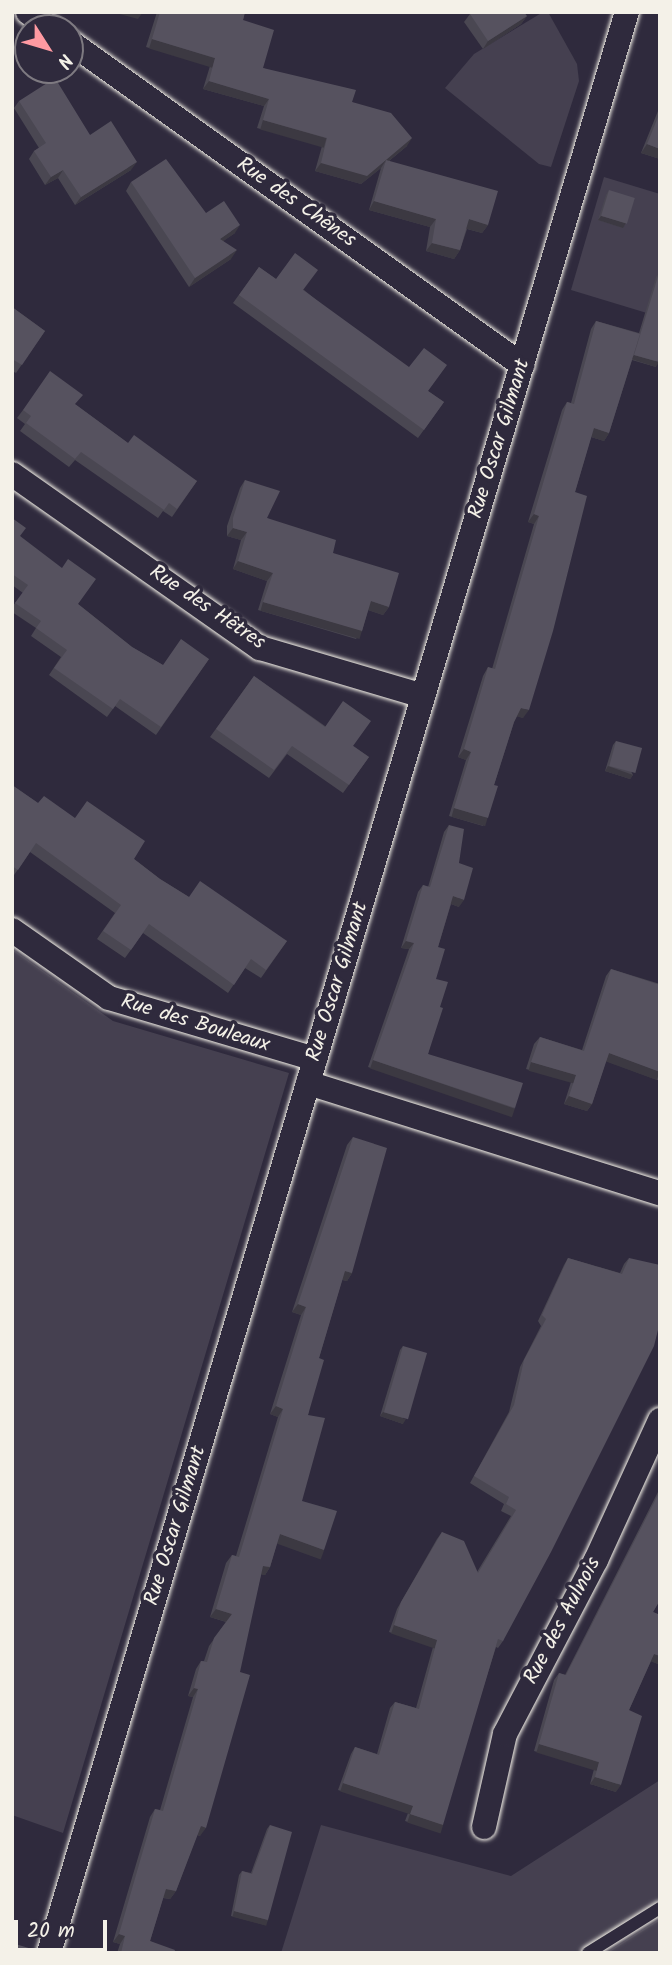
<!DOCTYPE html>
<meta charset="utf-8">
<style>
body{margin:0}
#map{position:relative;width:672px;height:1965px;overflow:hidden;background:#2f2a3d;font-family:Kalam,sans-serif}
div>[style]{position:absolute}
.green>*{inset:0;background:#454050}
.roads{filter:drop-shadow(0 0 2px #f4f1e8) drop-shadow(0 0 2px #f4f1e8)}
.lane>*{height:12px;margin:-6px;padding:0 6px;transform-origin:6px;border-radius:6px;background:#2f2a3d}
.street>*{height:24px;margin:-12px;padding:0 12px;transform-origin:12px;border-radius:12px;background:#2f2a3d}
.wall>*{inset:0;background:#4a4752}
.shaded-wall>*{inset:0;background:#3c3942;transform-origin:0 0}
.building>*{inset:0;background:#56525f;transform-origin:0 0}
span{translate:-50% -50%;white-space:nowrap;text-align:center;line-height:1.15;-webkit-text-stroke:7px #2f2a3d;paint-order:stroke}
.street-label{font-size:21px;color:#f4f1e8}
.frame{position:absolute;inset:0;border:14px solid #f4f1e8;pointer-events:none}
.north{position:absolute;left:14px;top:14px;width:70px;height:70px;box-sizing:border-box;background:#2f2a3d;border:2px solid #7e7a81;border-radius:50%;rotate:127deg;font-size:19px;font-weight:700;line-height:28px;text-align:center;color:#f4f1e8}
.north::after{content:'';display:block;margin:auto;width:24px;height:32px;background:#ff9aa2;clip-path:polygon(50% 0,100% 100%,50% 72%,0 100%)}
.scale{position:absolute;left:14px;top:1920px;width:93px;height:32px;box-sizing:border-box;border:4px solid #f4f1e8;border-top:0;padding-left:9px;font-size:21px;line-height:24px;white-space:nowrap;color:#f4f1e8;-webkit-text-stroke:5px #2f2a3d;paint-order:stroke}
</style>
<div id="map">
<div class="green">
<div style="clip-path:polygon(543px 12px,548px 12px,577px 64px,579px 81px,551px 167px,539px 164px,445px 88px,474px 54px)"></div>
<div style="clip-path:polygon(604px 177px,660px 194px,660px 317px,571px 290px)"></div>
<div style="clip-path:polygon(12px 949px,113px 1021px,289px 1073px,63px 1833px,12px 1815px)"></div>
<div style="clip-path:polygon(660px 1780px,660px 1902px,579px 1953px,281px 1953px,321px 1825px,511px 1876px)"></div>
<div style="clip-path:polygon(660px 1919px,660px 1953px,606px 1953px)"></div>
</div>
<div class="roads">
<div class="lane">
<div style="left:588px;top:1953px;width:85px;rotate:-32deg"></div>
</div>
<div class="street">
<div style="left:28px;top:12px;width:27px;rotate:36deg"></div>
<div style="left:70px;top:42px;width:556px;rotate:35.55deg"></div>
<div style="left:12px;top:474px;width:303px;rotate:35.1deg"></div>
<div style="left:260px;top:648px;width:170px;rotate:16.4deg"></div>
<div style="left:12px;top:930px;width:118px;rotate:35deg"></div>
<div style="left:109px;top:998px;width:215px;rotate:16.5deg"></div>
<div style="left:308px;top:1083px;width:369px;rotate:17.4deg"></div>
<div style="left:484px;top:1827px;width:95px;rotate:-77.3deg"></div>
<div style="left:505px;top:1734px;width:196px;rotate:-62.4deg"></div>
<div style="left:596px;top:1560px;width:154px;rotate:-65.4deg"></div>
<div style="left:49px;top:1953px;width:2025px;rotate:-73.42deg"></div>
</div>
</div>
<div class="wall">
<div style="clip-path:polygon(157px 12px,245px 12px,243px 20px,263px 68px,352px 102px,407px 146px,389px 161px,488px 225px,482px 233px,467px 229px,460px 250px,454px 259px,426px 251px,430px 227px,369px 210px,381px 168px,361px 184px,315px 171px,322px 146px,257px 128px,264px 106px,203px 89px,210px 66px,146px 47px)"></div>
<div style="clip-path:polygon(470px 14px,527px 16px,521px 24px,483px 49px,464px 22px)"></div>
<div style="clip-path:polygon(19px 101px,90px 135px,131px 170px,75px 205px,58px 178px,45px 185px,29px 159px,34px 151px,39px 148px,14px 108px)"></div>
<div style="clip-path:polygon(660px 106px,660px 159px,641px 153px)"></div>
<div style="clip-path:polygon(131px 182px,235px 233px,223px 241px,231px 259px,189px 287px,126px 191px)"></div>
<div style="clip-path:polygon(609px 190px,626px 223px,623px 228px,598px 220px,606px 195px)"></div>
<div style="clip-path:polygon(259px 267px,276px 279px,304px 290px,428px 391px,444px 402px,418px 438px,233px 303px)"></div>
<div style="clip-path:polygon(659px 273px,656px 367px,632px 360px,609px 433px,604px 441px,591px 437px,575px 492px,523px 718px,517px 716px,514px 722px,494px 785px,483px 826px,449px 816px,466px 760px,458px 757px,483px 676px,488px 667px,492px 669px,534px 524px,528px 522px,562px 410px,567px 402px,571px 403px,591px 329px,596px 321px,639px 333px,656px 277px)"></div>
<div style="clip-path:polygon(12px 307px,45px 331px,16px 373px,12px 371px)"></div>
<div style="clip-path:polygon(76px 405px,128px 443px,197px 481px,172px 517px,163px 511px,158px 518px,75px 460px,69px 467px,20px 431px,25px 424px,17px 418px,23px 410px)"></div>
<div style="clip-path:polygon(245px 480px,267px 518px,333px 553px,389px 607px,383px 615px,368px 610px,362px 631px,356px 639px,258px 610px,267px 581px,233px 569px,241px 540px,227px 536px,227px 526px,240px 488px)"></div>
<div style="clip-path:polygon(12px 518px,20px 536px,78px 604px,132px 647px,163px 665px,209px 659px,156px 735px,115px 706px,107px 717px,49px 675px,61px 657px,31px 636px,36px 628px,12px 612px,12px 607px,23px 593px,12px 585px)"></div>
<div style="clip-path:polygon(254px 676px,369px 757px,343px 793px,287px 754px,269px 778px,210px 737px)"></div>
<div style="clip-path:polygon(616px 741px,633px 775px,630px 779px,605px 771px,613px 745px)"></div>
<div style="clip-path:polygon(12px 785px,38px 803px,134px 859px,160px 879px,189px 897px,287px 941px,261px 978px,245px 968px,228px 993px,143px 933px,125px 958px,97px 939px,115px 913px,30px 852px,12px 878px)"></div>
<div style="clip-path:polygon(449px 825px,459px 863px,459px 907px,451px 904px,438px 947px,436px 979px,440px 1007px,428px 1054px,515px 1108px,510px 1115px,368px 1067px,409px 949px,401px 948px,418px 892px,423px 885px,428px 887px,444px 832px)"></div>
<div style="clip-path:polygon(611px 969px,660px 984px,660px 1081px,606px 1061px,592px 1104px,587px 1111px,564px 1104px,571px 1082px,526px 1069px,534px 1044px,540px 1037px,582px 1050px,606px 976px)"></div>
<div style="clip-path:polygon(353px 1137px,352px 1273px,347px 1281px,342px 1280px,319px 1358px,308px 1415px,302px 1501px,324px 1550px,318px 1558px,277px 1543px,270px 1567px,265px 1575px,261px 1574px,200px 1836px,197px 1835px,176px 1891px,170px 1899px,163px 1898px,150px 1941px,174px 1953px,117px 1953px,120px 1944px,113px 1942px,150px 1817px,155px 1809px,160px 1810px,193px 1697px,188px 1696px,196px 1669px,201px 1661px,204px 1661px,209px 1646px,226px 1622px,210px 1617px,226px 1563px,232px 1555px,236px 1556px,278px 1417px,270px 1414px,301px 1315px,292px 1312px,347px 1145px)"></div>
<div style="clip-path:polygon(568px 1258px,620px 1273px,624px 1264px,629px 1258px,503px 1641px,498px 1648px,496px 1647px,438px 1832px,405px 1821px,408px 1813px,338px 1790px,351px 1754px,355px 1747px,377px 1754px,390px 1708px,395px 1702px,416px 1708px,433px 1647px,389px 1632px,397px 1609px,437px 1539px,442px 1532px,477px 1572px,511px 1516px,501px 1511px,504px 1504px,470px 1483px,509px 1412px,520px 1367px,541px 1326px,538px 1321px,564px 1265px)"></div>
<div style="clip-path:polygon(403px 1346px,403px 1424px,380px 1416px,400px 1350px)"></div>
<div style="clip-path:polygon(660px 1488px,660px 1600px,653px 1612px,660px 1615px,660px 1662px,658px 1664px,651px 1661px,629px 1710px,616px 1792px,590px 1784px,594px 1769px,534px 1751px,554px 1680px,559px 1673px,565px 1675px)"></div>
<div style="clip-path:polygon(270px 1825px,268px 1920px,265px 1925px,231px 1916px,239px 1875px,242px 1871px,251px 1873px,267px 1829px)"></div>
</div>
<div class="shaded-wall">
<div style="clip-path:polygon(112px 12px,143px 12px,138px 19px)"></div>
<div style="clip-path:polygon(527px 16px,521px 24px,483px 49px,488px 41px)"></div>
<div style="left:152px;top:39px;width:66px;height:10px;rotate:17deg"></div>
<div style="clip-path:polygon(209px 81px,269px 99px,264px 106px,203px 89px)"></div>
<div style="left:263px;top:120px;width:66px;height:10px;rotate:16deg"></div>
<div style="clip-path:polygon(412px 138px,407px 146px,385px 164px,386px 160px,381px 168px,361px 184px,315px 171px,321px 163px)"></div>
<div style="clip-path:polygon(647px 144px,660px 149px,660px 159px,641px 153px)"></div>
<div style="clip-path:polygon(137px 162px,131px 170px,75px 205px,81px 197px)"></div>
<div style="clip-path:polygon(63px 170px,58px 178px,45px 185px,51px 177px)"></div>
<div style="clip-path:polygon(374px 201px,436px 219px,430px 227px,369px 210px)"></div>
<div style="clip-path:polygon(601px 216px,626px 223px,623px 228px,598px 220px)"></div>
<div style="clip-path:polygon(469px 219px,488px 225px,482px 233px,464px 228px)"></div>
<div style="clip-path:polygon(240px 225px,235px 233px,215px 247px,220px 239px)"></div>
<div style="clip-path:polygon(432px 243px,460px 250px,454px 259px,426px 251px)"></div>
<div style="clip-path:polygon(237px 250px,231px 259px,189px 287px,195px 278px)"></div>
<div style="clip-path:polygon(634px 355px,659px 362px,656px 367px,631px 359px)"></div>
<div style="clip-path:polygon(594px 428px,609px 433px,604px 441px,588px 436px)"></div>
<div style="clip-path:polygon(534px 514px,539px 516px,534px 524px,528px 522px)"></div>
<div style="clip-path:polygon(233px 528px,247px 532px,241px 540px,227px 536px)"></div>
<div style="clip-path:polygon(238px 561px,273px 573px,267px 581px,233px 569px)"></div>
<div style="clip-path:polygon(371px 601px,389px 607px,383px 615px,365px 609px)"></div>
<div style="left:263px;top:602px;width:103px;height:9px;rotate:16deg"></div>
<div style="clip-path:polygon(521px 708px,529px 710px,523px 718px,515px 716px)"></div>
<div style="clip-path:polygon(464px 749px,471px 752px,466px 760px,458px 757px)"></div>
<div style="clip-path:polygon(608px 766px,633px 775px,630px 779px,605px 771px)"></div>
<div style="left:454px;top:808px;width:35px;height:9px;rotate:16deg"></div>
<div style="clip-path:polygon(453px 896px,464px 900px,459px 907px,448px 903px)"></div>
<div style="clip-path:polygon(406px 941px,414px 943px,409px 949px,401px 948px)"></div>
<div style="left:609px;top:1053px;width:54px;height:9px;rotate:20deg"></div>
<div style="left:373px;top:1060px;width:150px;height:9px;rotate:19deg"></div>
<div style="left:531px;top:1062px;width:47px;height:9px;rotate:16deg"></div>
<div style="clip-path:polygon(569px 1096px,592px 1104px,587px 1111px,564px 1104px)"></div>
<div style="clip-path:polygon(345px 1271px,352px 1273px,347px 1281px,339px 1279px)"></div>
<div style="clip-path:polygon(298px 1304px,306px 1307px,301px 1315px,292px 1312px)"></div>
<div style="clip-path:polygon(276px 1406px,283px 1409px,278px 1417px,270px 1414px)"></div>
<div style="clip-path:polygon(383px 1412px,406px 1419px,403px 1424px,380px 1416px)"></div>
<div style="left:280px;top:1534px;width:47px;height:10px;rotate:20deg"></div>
<div style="clip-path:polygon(263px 1566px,270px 1567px,265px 1575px,257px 1574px)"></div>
<div style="clip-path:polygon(216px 1609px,232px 1614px,227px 1622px,210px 1617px)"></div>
<div style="left:394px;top:1625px;width:46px;height:9px;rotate:19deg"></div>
<div style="clip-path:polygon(654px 1654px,660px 1656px,660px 1662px,658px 1664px,650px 1661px)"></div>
<div style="clip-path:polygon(194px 1688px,198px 1689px,193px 1697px,188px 1696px)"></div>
<div style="left:539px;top:1744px;width:63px;height:9px;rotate:17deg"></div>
<div style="clip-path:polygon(595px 1777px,621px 1785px,616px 1792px,590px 1784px)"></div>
<div style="left:343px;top:1783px;width:74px;height:9px;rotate:18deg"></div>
<div style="left:410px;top:1814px;width:35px;height:9px;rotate:18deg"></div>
<div style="clip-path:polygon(201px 1826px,206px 1828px,200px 1836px,195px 1834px)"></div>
<div style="clip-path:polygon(166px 1889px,176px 1891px,170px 1899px,160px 1897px)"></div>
<div style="left:234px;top:1911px;width:35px;height:6px;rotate:15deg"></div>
<div style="clip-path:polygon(119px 1934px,125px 1936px,120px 1944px,113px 1942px)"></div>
</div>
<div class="building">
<div style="clip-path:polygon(160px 12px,245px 12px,243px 20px,274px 30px,263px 68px,356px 90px,352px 102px,391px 113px,412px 138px,367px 176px,321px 163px,327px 138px,263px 120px,269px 99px,209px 81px,215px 58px,152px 39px)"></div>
<div style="clip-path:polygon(472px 12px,524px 12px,527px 16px,488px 41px,470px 14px)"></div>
<div style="clip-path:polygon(55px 78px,90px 135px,111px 121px,137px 162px,81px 197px,63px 170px,51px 177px,34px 151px,46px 143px,19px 101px)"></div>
<div style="clip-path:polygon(660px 112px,660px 149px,647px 144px)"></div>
<div style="clip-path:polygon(166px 159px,206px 213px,224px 201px,240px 225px,220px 239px,237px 250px,195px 278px,131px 182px)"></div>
<div style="clip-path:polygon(386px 160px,498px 191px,488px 225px,469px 219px,460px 250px,432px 243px,436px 219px,374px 201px)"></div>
<div style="left:609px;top:190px;width:27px;height:27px;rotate:17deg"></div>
<div style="clip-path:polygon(295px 253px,318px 270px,303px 290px,336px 314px,409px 367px,424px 348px,447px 365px,428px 391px,444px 402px,424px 430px,239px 295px,259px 267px,276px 279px)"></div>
<div style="clip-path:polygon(659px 273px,660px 359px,659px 362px,634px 355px)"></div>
<div style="clip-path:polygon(12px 307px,45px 331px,22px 365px,12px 359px)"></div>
<div style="clip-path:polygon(596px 321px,640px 334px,609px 433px,594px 428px,575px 492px,587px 496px,553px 631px,529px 710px,521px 708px,514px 722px,494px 785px,498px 786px,488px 818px,454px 808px,471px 752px,464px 749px,488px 667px,495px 669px,539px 516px,534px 514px,567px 402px,574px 404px)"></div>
<div style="clip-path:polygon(50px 371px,83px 395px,75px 404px,128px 443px,134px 435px,197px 481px,177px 509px,169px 503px,164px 510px,81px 452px,75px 459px,26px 423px,31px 416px,23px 410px)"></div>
<div style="clip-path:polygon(245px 480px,280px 491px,267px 518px,336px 540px,333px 553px,399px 573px,389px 607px,371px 601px,362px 631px,263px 602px,273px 573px,238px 561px,247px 532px,233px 528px,233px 518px)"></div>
<div style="clip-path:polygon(12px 518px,26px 528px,20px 536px,62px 568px,68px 559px,96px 579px,78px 604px,132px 647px,163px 665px,181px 639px,209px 659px,161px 727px,120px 699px,113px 709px,54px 668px,67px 650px,36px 628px,41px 621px,15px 603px,28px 585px,12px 574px)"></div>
<div style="clip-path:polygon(254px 676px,325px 727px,343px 701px,371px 721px,353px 746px,369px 757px,349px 785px,292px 746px,274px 770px,216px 729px)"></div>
<div style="left:616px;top:741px;width:27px;height:26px;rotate:15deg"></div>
<div style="clip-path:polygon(12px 785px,38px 803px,44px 796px,75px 818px,87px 801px,145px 841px,134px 859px,160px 879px,189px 897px,200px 881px,287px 941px,266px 970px,251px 959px,234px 985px,149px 924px,131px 950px,103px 931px,121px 905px,36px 843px,18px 870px,12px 866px)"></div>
<div style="clip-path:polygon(449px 825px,464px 829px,459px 863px,473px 868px,464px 900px,453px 896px,438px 947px,445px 949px,436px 979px,448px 982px,440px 1007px,443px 1008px,428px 1054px,523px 1083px,515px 1108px,373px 1060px,414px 943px,406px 941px,423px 885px,430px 887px)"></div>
<div style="clip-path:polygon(611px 969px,660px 985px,660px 1072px,609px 1053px,592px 1104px,569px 1096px,576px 1075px,531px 1062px,540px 1037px,584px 1051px)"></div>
<div style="clip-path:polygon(353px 1137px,387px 1148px,352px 1273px,345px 1271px,319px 1358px,324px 1360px,308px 1415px,325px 1418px,302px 1501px,337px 1511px,324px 1550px,280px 1534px,270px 1567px,263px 1566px,240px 1672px,250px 1675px,206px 1828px,201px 1826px,176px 1891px,166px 1889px,150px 1941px,175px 1950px,174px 1953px,121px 1953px,125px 1936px,119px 1934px,155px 1809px,163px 1811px,198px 1689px,194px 1688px,201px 1661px,207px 1662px,214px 1638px,232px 1614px,216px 1609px,232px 1555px,239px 1557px,275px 1436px,283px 1409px,276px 1406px,306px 1307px,298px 1304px)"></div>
<div style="clip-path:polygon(568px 1258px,622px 1274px,629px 1258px,660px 1265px,660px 1322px,654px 1346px,551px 1552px,503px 1641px,498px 1639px,443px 1825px,410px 1814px,413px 1806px,343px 1783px,355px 1747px,379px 1755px,395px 1702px,419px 1709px,437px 1640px,394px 1625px,401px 1602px,442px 1532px,464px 1541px,478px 1573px,516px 1510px,506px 1504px,509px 1497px,474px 1476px,514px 1405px,524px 1360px,546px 1319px,542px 1315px)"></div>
<div style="left:403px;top:1346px;width:25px;height:69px;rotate:16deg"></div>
<div style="clip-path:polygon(660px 1491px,660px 1600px,653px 1612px,660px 1615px,660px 1656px,654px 1654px,629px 1710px,642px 1716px,621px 1785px,595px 1777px,599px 1762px,539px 1744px,559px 1673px,566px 1675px)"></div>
<div style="clip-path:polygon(270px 1825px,292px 1832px,268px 1920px,234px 1911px,242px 1871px,252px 1874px)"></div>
<div style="clip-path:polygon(12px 1943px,32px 1949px,30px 1953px,12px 1953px)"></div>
</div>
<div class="street-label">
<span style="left:296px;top:203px;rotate:35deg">Rue des Chênes</span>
<span style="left:500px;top:439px;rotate:-73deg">Rue Oscar Gilmant</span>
<span style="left:207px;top:608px;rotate:34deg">Rue des Hêtres</span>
<span style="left:338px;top:982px;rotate:-73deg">Rue Oscar Gilmant</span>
<span style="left:195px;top:1024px;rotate:17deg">Rue des Bouleaux</span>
<span style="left:176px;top:1526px;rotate:-73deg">Rue Oscar Gilmant</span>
<span style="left:563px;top:1621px;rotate:-62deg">Rue des Aulnois</span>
</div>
<div class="frame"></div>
<div class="north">N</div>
<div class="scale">20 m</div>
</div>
